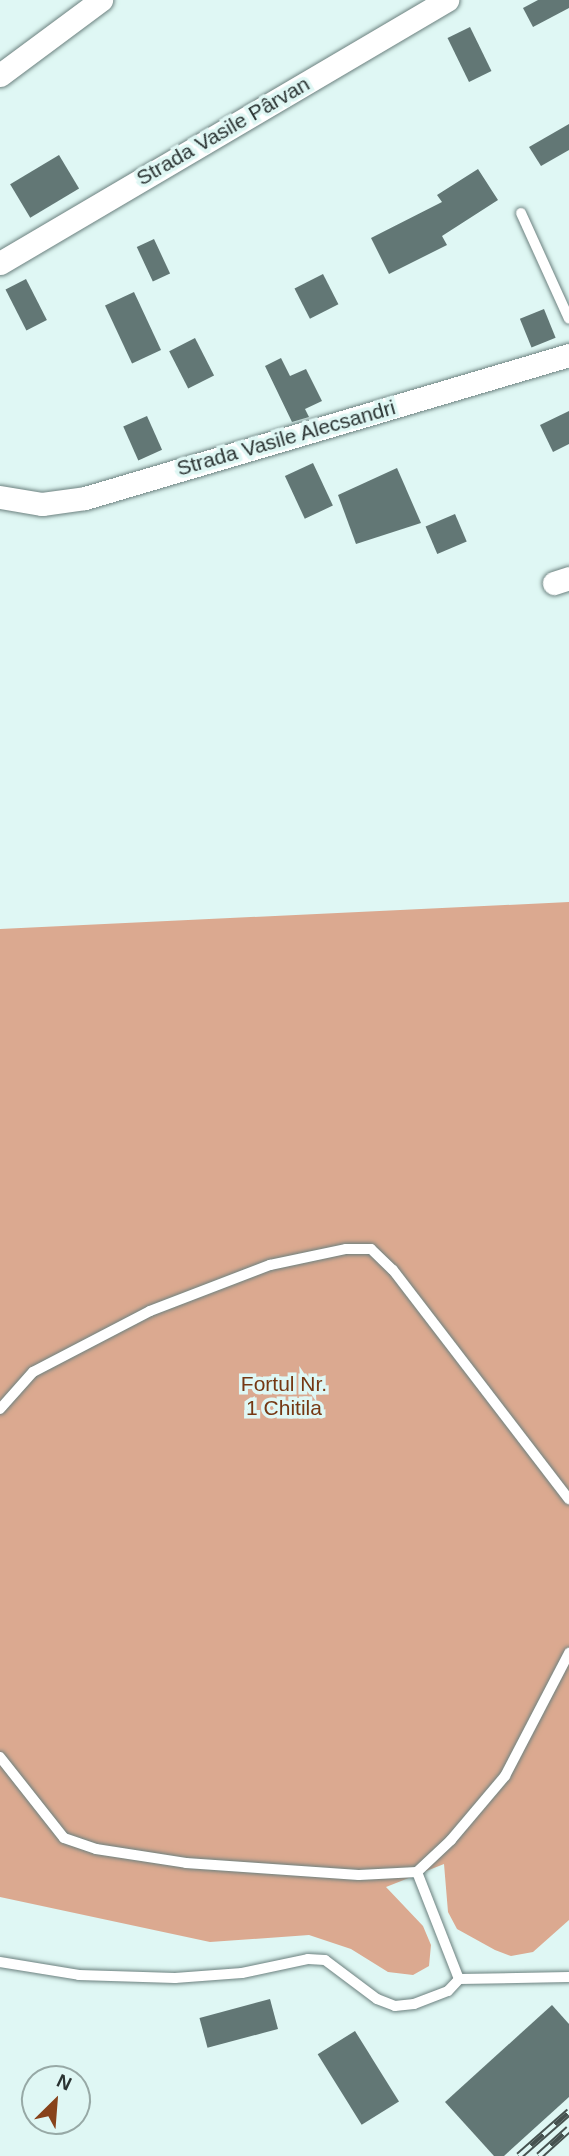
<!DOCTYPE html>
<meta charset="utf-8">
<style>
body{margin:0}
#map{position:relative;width:569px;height:2156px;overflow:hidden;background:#dff7f4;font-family:Arial,sans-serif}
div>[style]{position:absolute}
.forest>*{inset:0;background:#dba990}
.building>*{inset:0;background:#627775;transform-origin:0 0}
.roads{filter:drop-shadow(0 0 2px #6c817f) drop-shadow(0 0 2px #6c817f)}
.service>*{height:10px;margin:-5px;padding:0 5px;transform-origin:5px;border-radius:5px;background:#fff}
.minor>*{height:23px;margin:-11.5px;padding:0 11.5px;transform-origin:11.5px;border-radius:11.5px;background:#fff}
.rail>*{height:8px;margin-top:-4px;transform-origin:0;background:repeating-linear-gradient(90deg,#dff7f4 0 16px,#465250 0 32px);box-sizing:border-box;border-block:2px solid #465250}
span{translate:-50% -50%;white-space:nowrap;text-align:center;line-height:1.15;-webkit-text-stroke:7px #dff7f4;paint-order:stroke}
.street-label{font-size:21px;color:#2a3332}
.park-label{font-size:21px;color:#753813}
.north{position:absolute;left:21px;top:2065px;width:70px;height:70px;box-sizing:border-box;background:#dff7f4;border:2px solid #97a9a6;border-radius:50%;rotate:25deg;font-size:19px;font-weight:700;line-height:28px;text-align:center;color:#2a3332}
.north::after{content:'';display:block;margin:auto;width:24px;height:32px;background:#88431b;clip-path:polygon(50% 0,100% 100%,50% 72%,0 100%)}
</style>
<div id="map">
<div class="forest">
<div style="clip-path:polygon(569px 902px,569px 1920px,533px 1952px,511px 1956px,495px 1950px,457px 1929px,448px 1912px,444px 1864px,386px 1887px,423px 1926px,431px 1945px,429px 1966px,413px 1975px,388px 1972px,351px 1949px,309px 1935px,210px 1942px,0 1897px,0 929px)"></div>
</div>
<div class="building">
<div style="clip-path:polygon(538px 0,569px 0,569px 8px,533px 27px,523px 8px)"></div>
<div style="left:470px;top:27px;width:49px;height:25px;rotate:64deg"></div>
<div style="clip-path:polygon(569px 124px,569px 150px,541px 166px,529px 147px)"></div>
<div style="left:59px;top:155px;width:39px;height:57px;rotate:59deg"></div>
<div style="clip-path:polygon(478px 169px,498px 200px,442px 236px,447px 245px,389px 274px,371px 238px,442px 202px,437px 195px)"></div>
<div style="left:154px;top:239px;width:38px;height:19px;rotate:65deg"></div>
<div style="left:323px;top:274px;width:34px;height:32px;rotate:63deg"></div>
<div style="left:26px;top:279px;width:46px;height:23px;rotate:63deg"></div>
<div style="left:134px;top:292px;width:64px;height:32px;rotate:65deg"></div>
<div style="left:544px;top:309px;width:31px;height:26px;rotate:68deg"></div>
<div style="left:195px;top:338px;width:42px;height:29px;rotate:63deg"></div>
<div style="clip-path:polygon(281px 358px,290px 376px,306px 369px,322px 401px,305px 409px,309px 417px,292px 422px,265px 366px)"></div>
<div style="clip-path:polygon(569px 411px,569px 444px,553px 452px,540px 425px)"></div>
<div style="left:147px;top:416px;width:37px;height:26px;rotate:66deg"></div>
<div style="left:313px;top:463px;width:47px;height:31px;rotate:65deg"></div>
<div style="clip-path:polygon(397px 468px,421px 523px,356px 544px,338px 495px)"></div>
<div style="left:455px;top:514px;width:30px;height:32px;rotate:67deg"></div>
<div style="left:270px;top:1999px;width:31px;height:73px;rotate:75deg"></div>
<div style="clip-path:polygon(552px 2005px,569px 2024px,569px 2097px,504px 2156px,494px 2156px,445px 2102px)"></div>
<div style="left:355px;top:2031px;width:83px;height:44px;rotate:58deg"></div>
</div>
<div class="roads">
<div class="service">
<div style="left:521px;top:213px;width:116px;rotate:65.6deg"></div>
<div style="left:0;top:1409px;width:50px;rotate:-48.3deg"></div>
<div style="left:33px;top:1372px;width:132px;rotate:-27.5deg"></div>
<div style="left:150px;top:1311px;width:129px;rotate:-21deg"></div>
<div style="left:270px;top:1265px;width:78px;rotate:-11.9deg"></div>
<div style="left:346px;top:1249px;width:25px"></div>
<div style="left:371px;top:1249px;width:30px;rotate:44deg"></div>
<div style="left:393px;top:1270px;width:289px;rotate:52.5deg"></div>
<div style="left:0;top:1757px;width:103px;rotate:51.7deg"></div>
<div style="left:64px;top:1838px;width:34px;rotate:19deg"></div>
<div style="left:96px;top:1849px;width:91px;rotate:8.8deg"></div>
<div style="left:186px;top:1863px;width:173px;rotate:4deg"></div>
<div style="left:359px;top:1875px;width:58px;rotate:-3deg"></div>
<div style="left:417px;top:1872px;width:47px;rotate:-43.3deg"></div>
<div style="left:451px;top:1840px;width:84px;rotate:-49.8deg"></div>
<div style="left:505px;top:1776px;width:139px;rotate:-62.5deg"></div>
<div style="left:417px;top:1872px;width:115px;rotate:68.6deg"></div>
<div style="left:0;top:1962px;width:80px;rotate:9.3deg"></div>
<div style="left:79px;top:1975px;width:96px;rotate:1.8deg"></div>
<div style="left:175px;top:1978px;width:67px;rotate:-4.3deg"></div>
<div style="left:242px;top:1973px;width:67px;rotate:-12deg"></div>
<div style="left:308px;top:1959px;width:17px;rotate:3deg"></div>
<div style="left:325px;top:1960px;width:65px;rotate:36.9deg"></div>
<div style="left:377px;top:1999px;width:19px;rotate:21deg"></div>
<div style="left:395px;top:2006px;width:19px;rotate:-6deg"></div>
<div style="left:414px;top:2004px;width:36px;rotate:-21deg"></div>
<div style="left:448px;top:1991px;width:16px;rotate:-47deg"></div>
<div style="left:459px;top:1979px;width:110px;rotate:-1deg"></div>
</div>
<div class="minor">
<div style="left:0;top:75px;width:126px;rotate:-36.6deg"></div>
<div style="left:0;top:263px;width:519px;rotate:-30.47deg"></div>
<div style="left:0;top:497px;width:43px;rotate:9.5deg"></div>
<div style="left:42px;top:504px;width:43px;rotate:-7.9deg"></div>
<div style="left:85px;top:498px;width:505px;rotate:-16.46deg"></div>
<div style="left:554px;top:583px;width:16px;rotate:-18deg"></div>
</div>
</div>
<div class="rail">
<div style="left:519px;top:2156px;width:67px;rotate:-41.3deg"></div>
<div style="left:539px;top:2156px;width:40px;rotate:-42deg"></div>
</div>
<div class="street-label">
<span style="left:223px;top:131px;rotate:-30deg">Strada Vasile Pârvan</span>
<span style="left:286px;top:438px;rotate:-16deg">Strada Vasile Alecsandri</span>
</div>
<div class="park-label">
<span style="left:284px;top:1396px">Fortul Nr.<br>1 Chitila</span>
</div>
<div class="north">N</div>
</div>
